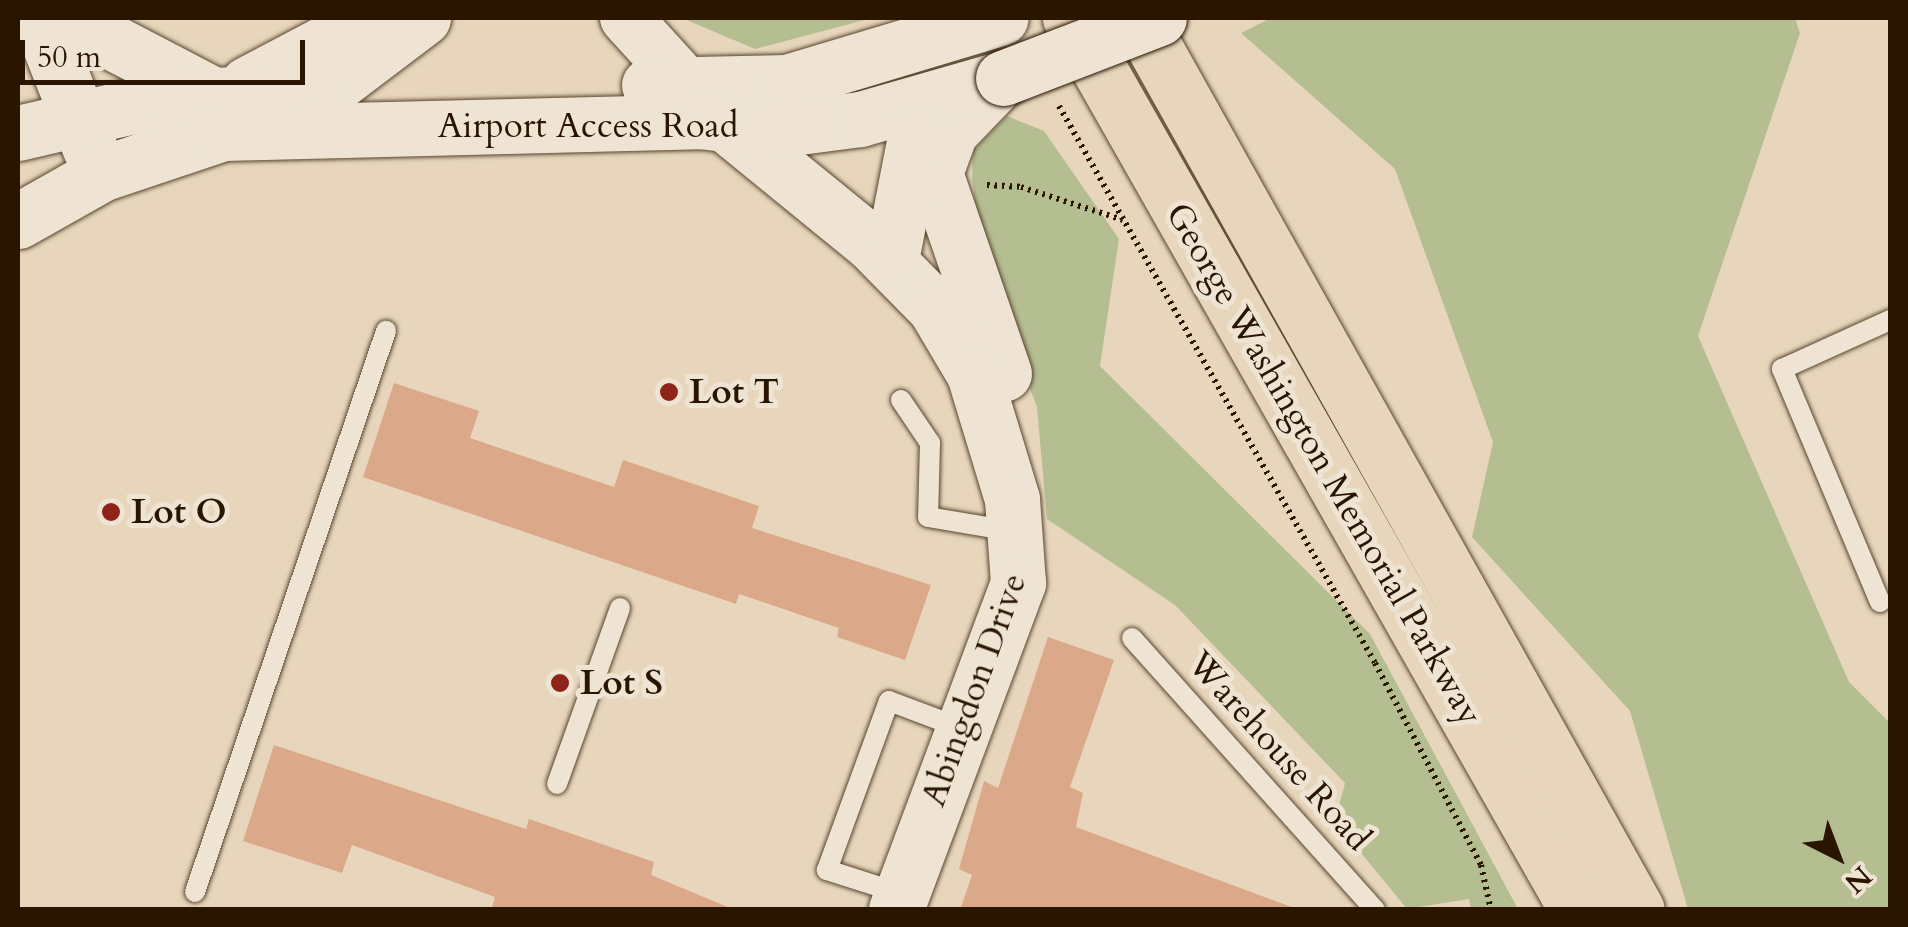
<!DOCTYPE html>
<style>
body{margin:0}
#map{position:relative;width:1908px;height:927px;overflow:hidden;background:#e7d6bb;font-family:Cardo,serif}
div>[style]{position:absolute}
.green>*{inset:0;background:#b5be91}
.building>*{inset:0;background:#dba88a}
.path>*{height:6px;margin-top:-3px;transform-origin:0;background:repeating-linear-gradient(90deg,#291500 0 2.5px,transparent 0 7.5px)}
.roads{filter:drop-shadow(0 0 2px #58452f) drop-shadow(0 0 2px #58452f)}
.service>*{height:20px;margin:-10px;padding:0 10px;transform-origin:10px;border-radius:10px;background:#efe4d3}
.tertiary>*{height:52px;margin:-26px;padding:0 26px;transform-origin:26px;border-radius:26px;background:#efe4d3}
.secondary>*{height:55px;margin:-27.5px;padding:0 27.5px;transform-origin:27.5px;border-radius:27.5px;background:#efe4d3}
.motorway>*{height:55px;margin:-27.5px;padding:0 27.5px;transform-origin:27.5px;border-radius:27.5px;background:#e7d6bb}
.bridges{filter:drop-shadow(0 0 2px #291500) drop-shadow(0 0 2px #291500)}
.secondary-bridge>*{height:55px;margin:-27.5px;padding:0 27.5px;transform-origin:27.5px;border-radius:27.5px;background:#efe4d3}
.dots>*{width:28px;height:28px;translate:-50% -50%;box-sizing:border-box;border:5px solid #efe4d3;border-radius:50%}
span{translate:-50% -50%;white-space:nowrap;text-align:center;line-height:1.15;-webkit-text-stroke:10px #efe4d3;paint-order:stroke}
.street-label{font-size:35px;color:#291500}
.poi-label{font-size:35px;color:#291500;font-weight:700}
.left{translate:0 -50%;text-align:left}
.frame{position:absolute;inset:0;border:20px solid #291500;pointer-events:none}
.north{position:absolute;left:1788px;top:807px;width:100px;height:100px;-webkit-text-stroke:8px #efe4d3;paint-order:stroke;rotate:138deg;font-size:28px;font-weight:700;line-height:40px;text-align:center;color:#291500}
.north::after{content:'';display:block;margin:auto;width:35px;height:45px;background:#291500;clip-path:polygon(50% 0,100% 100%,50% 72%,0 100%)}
.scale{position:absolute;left:20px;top:40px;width:285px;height:45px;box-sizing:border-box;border:5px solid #291500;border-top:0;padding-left:12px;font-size:30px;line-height:35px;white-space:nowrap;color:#291500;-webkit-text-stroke:8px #efe4d3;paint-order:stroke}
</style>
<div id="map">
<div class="green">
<div style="clip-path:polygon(682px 18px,872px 18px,755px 49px)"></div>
<div style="clip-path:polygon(1271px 18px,1795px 18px,1800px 33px,1698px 336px,1849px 682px,1890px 723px,1890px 909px,1688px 909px,1630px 711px,1472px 537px,1493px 442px,1395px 169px,1241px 33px)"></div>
<div style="clip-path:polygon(1007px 116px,1044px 131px,1119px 239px,1100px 366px,1370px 634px,1518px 909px,1471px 909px,1469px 899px,1407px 909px,1335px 821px,1345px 783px,1175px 605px,1047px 519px,1037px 407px,984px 267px,972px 178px,973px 151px)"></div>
</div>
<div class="building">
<div style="clip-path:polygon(394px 383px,479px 411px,470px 438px,614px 487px,623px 460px,759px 506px,752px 528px,931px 585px,905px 660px,837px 637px,839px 628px,739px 594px,736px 604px,363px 477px)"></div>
<div style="clip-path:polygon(1048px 637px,1114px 660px,1070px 787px,1083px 793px,1076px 827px,1300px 910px,960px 910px,972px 875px,959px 869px,984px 781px,998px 788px)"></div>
<div style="clip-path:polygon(274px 745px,526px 829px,529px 819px,654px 862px,651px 875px,735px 910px,491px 910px,495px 897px,352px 845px,342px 873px,243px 841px)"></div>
</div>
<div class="path">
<div style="left:1059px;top:106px;width:640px;rotate:60.43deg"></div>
<div style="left:1375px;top:663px;width:228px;rotate:62.3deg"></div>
<div style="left:1481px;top:865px;width:46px;rotate:77.5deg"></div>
<div style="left:987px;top:185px;width:34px;rotate:3deg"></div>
<div style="left:1021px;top:187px;width:107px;rotate:17.9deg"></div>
</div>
<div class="roads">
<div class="service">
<div style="left:901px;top:400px;width:52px;rotate:56deg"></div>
<div style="left:930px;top:443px;width:74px;rotate:91.5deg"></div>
<div style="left:928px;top:517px;width:85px;rotate:9.5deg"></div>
<div style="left:1880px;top:602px;width:253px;rotate:-112.8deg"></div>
<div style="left:1782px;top:369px;width:119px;rotate:-24.4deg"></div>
<div style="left:1132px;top:638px;width:365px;rotate:48.2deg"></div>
<div style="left:557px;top:784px;width:187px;rotate:-70.3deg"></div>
<div style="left:195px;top:892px;width:593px;rotate:-71.2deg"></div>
<div style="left:899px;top:893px;width:76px;rotate:-162.3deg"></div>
<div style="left:827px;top:870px;width:180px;rotate:-69.9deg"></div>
<div style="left:889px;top:701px;width:77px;rotate:20.6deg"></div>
</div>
<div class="tertiary">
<div style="left:626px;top:18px;width:89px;rotate:47.7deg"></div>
</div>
<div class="secondary">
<div style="left:39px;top:18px;width:141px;rotate:68.7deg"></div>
<div style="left:66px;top:18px;width:162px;rotate:27.5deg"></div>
<div style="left:997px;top:83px;width:68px;rotate:133.8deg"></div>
<div style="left:950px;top:132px;width:44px;rotate:110.1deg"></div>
<div style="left:935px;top:173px;width:212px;rotate:71deg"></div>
<div style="left:247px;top:84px;width:141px;rotate:-27.8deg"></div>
<div style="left:649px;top:85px;width:138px;rotate:-1.2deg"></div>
<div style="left:787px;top:82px;width:223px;rotate:-16.7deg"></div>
<div style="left:329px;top:89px;width:118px;rotate:-37.1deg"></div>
<div style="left:719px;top:119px;width:195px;rotate:39.2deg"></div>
<div style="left:870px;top:242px;width:93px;rotate:45.4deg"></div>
<div style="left:935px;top:308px;width:77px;rotate:59.4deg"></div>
<div style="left:974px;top:374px;width:131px;rotate:73.1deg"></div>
<div style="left:1012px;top:499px;width:84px;rotate:85.9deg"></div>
<div style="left:1018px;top:583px;width:349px;rotate:110.5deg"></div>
<div style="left:18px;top:133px;width:158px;rotate:-13.2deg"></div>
<div style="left:172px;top:97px;width:141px;rotate:-2.8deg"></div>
<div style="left:18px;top:221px;width:95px;rotate:-29.5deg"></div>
<div style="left:101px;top:174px;width:129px;rotate:-18.6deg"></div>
<div style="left:223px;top:133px;width:476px;rotate:-1.4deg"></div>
<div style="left:699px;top:121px;width:78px;rotate:6.7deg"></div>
<div style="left:776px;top:130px;width:85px;rotate:-7.5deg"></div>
<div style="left:860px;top:119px;width:149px;rotate:-16deg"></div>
<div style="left:891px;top:260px;width:131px;rotate:-79deg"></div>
</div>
<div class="motorway">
<div style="left:1070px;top:18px;width:1026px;rotate:60.39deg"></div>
<div style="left:1138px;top:18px;width:1022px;rotate:60.78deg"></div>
</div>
</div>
<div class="bridges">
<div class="secondary-bridge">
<div style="left:1003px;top:78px;width:167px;rotate:-21deg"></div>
</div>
</div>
<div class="dots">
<div style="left:669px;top:392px;background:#8f2418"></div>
<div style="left:111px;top:512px;background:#8f2418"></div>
<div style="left:560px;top:683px;background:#8f2418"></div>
</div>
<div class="street-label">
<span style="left:588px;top:126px">Airport Access Road</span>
<span style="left:1324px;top:464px;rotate:60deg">George Washington Memorial Parkway</span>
<span style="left:974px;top:690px;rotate:-70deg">Abingdon Drive</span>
<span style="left:1279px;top:751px;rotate:48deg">Warehouse Road</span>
</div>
<div class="poi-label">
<span class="left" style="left:689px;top:392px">Lot T</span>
<span class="left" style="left:131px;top:512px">Lot O</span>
<span class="left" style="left:580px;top:683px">Lot S</span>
</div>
<div class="frame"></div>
<div class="north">N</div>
<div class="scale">50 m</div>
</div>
